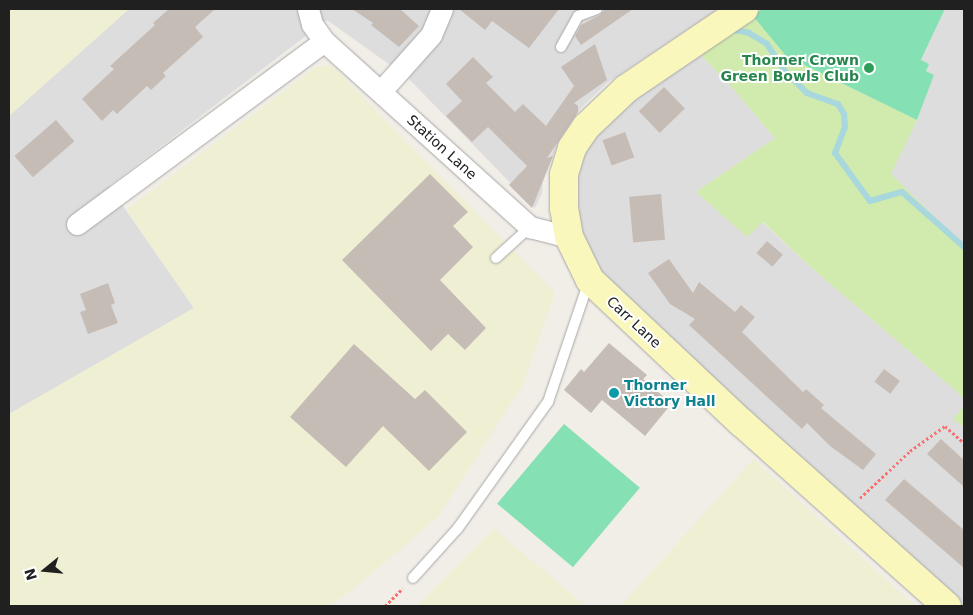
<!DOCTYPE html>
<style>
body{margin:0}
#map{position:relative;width:973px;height:615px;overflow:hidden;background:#f1ede7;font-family:"DejaVu Sans",sans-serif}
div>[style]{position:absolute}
.residential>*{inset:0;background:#dedddd}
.farmland>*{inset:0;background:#efefd3}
.grass>*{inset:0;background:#d1eaad}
.pitch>*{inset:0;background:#85e0b4;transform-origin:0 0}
.stream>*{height:6px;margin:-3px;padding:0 3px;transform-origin:3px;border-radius:3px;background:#a8d7de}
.building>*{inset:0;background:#c6bcb6;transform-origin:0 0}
.path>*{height:3px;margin-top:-1.5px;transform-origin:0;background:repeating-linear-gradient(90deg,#fa706f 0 2.5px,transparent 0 5px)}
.roads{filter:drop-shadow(0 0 1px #a7a7a7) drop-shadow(0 0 1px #a7a7a7)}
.lane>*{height:10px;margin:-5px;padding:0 5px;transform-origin:5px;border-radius:5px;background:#fff}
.street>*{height:21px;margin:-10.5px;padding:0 10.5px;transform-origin:10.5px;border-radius:10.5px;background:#fff}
.secondary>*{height:28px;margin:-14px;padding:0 14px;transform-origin:14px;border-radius:14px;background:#faf7bc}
.dots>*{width:14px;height:14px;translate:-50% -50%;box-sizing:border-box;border:2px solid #fff;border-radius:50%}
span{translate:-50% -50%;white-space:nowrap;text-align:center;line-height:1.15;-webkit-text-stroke:4px #fff;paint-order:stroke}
.leisure-label{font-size:14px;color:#27864d;font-weight:700}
.right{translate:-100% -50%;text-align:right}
.street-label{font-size:14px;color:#202020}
.culture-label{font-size:14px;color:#0d838f;font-weight:700}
.left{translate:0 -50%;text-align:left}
.frame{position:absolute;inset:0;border:10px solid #202020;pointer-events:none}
.north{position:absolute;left:20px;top:545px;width:50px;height:50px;-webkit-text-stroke:4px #fff;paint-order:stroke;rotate:253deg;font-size:14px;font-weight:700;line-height:20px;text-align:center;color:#202020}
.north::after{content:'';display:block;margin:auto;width:18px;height:22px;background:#202020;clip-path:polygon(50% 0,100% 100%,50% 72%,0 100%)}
</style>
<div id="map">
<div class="residential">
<div style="clip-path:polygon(129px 9px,718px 9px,607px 83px,581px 108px,561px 137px,543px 181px,542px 193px,535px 208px,407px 77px,327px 20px,109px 186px,194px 308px,9px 414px,9px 116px)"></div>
<div style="clip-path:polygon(945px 9px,964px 9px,964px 246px,890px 174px,917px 120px,934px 75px,926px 71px,929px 64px,921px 61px)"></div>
<div style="clip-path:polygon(697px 51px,728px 83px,775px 138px,696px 192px,762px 222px,813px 269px,964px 398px,964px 406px,954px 419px,964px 427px,964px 606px,961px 606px,841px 506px,600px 276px,577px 225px,571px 180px,598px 126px)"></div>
</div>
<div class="farmland">
<div style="clip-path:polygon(9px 9px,129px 9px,9px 116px)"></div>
<div style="clip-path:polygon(317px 66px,332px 66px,555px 293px,522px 386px,438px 517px,352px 590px,329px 606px,9px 606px,9px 414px,194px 308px,126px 210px)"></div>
<div style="clip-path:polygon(753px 459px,915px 606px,621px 606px)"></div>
<div style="clip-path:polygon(494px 529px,586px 606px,417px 606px)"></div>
</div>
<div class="grass">
<div style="clip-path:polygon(753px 16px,786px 56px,917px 120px,891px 174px,964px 246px,964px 398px,813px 269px,763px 222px,747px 237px,696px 192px,775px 138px,728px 83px,697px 51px)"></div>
<div style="clip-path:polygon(964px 406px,964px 427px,953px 419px)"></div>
</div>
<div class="pitch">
<div style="clip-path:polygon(762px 9px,945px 9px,921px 60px,929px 64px,926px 71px,934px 75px,917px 120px,786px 56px,753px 16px)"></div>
<div style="left:564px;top:424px;width:99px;height:104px;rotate:40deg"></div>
</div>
<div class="stream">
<div style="left:729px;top:29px;width:20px;rotate:11deg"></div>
<div style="left:749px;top:33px;width:21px;rotate:31deg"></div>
<div style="left:767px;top:44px;width:30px;rotate:57deg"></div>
<div style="left:783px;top:69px;width:34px;rotate:45deg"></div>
<div style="left:807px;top:93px;width:33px;rotate:20deg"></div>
<div style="left:838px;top:104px;width:12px;rotate:59deg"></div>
<div style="left:844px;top:114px;width:13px;rotate:86deg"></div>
<div style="left:845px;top:127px;width:28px;rotate:111deg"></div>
<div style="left:835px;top:153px;width:59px;rotate:53.9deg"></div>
<div style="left:870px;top:201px;width:33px;rotate:-16deg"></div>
<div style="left:902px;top:192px;width:83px;rotate:41.6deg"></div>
</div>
<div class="building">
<div style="clip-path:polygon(169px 9px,215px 9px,195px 27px,203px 37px,163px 73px,166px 76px,151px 90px,147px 86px,117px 114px,113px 110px,102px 121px,82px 99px,114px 69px,110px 66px,155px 25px,153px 23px)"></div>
<div style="clip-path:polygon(352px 9px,400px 9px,419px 26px,399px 47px,371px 25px,373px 23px)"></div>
<div style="clip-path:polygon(459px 9px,559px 9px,529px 48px,492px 21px,485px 30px)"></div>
<div style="clip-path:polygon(605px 9px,633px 9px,581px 45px,575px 36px,581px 25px,600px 15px)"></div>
<div style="clip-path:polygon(595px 44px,607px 80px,574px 103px,578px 106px,578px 112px,547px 158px,553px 156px,532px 208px,509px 185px,527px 166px,488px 127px,472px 142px,446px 116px,462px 101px,446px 84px,473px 57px,493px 77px,486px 83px,515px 112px,523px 104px,546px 126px,574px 86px,561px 67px)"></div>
<div style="left:664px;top:87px;width:30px;height:35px;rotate:46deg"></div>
<div style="left:56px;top:120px;width:28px;height:55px;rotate:49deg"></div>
<div style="left:625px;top:132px;width:27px;height:24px;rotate:70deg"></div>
<div style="clip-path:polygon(430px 174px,468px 212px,453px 226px,473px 247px,440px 280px,486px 328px,465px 350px,448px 334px,431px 351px,342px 260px)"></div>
<div style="left:661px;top:194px;width:46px;height:32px;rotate:85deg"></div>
<div style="left:767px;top:241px;width:21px;height:16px;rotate:41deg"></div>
<div style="clip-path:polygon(669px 259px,693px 293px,699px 282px,735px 312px,741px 305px,755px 317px,742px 332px,803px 392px,806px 389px,824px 405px,821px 408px,876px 454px,863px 470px,830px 446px,807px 423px,802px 429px,689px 325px,695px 319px,670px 304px,648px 273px)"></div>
<div style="clip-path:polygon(108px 283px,115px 303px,111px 305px,118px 323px,88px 334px,80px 312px,86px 310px,80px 294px)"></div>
<div style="clip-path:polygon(609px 343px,647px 375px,643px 379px,664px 397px,661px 401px,668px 408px,645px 436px,602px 400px,591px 413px,564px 390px,581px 369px,584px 372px)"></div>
<div style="clip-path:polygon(354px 344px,415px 399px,425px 390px,467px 432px,429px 471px,383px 426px,346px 467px,290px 417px)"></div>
<div style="left:884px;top:369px;width:20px;height:16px;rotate:37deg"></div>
<div style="clip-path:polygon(941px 439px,964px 460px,964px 487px,927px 454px)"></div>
<div style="clip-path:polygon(904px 479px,964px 530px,964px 568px,885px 500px)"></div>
</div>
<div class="path">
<div style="left:860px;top:498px;width:69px;rotate:-43.2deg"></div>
<div style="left:910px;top:451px;width:43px;rotate:-35.5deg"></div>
<div style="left:945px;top:426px;width:25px;rotate:42deg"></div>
<div style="left:385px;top:606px;width:25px;rotate:-45deg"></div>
</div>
<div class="roads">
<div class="lane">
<div style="left:561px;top:47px;width:35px;rotate:-61deg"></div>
<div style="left:578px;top:16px;width:20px;rotate:-20deg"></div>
<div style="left:496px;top:258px;width:46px;rotate:-42.4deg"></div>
<div style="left:413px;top:578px;width:67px;rotate:-48deg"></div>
<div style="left:458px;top:528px;width:155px;rotate:-54.5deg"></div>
<div style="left:548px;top:402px;width:128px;rotate:-71.3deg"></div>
</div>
<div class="street">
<div style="left:308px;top:9px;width:16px;rotate:75deg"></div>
<div style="left:312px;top:24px;width:21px;rotate:55deg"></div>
<div style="left:324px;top:41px;width:278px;rotate:42.1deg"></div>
<div style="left:530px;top:227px;width:40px;rotate:14.4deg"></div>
<div style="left:381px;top:91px;width:75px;rotate:-48.2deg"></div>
<div style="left:431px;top:35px;width:28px;rotate:-67deg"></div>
<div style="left:77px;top:224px;width:307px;rotate:-36.5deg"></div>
</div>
<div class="secondary">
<div style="left:744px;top:9px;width:143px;rotate:145.9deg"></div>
<div style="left:626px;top:89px;width:55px;rotate:136.5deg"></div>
<div style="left:586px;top:127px;width:25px;rotate:124deg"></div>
<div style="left:572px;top:148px;width:28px;rotate:107deg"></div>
<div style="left:564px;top:175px;width:33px;rotate:90deg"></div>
<div style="left:564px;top:208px;width:29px;rotate:80deg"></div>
<div style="left:569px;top:237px;width:48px;rotate:64deg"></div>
<div style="left:590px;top:280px;width:209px;rotate:43.3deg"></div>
<div style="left:742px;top:423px;width:275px;rotate:41.8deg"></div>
</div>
</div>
<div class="dots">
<div style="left:869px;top:68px;background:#2e9e5b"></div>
<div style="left:614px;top:393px;background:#0f9aa8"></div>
</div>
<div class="leisure-label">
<span class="right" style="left:859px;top:68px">Thorner Crown<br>Green Bowls Club</span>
</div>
<div class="street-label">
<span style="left:442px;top:147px;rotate:42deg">Station Lane</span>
<span style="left:634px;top:322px;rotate:43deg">Carr Lane</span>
</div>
<div class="culture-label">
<span class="left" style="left:624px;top:393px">Thorner<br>Victory Hall</span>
</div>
<div class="frame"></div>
<div class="north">N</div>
</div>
